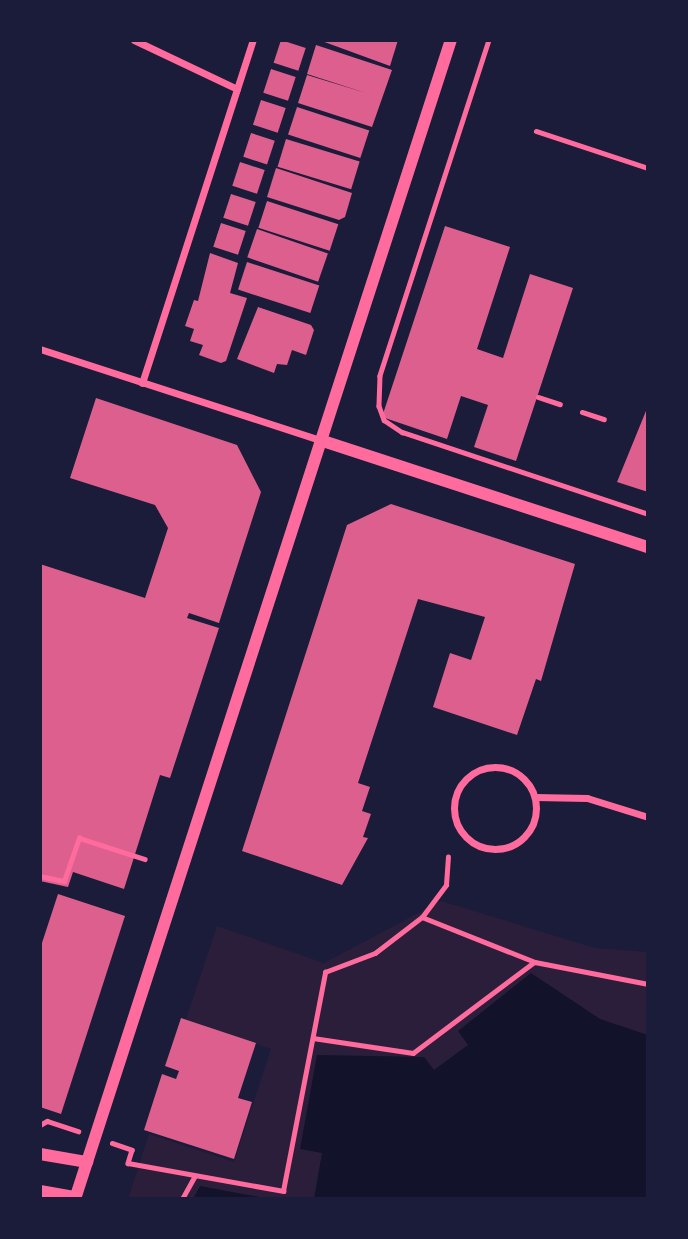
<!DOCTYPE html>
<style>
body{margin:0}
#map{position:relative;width:688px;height:1239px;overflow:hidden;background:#1b1b3a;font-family:"Open Sans",sans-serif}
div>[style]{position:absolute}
.green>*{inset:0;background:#2a1e3b}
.water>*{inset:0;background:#12122b}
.building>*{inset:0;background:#dd5f8e;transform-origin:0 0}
.path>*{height:4.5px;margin:-2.25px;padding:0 2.25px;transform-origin:2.25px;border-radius:2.25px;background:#ff6b9d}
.minor>*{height:7px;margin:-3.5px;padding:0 3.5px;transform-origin:3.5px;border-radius:3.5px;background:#ff6b9d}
.minor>.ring{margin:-3.5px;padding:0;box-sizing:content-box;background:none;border:7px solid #ff6b9d;border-radius:50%}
.tertiary>*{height:12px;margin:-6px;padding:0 6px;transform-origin:6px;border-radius:6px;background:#ff6b9d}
span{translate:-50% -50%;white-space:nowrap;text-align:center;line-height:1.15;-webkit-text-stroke:5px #1b1b3a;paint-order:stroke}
.frame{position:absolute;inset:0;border:42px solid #1b1b3a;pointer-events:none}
</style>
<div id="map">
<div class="green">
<div style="clip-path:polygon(441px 901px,595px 948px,648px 952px,648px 1199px,128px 1199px,149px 1134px,234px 1162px,271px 1049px,186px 1019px,217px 926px,324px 963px)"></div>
</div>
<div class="water">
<div style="clip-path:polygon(531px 973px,600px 1019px,648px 1035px,648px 1199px,314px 1199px,322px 1153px,300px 1149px,317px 1055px,424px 1057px,434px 1070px,468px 1045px,458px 1031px)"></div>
<div style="clip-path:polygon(200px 1186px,270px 1199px,193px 1199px)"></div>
</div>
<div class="building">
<div style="left:281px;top:40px;width:26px;height:24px;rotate:18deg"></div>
<div style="clip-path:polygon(319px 40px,398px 40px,390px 66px)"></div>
<div style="clip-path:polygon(316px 45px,392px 70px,372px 127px,298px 103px,307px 75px,366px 93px,307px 74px)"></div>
<div style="left:271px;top:69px;width:26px;height:25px;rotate:18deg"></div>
<div style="left:261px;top:100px;width:26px;height:26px;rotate:18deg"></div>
<div style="left:297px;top:107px;width:76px;height:29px;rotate:18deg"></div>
<div style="left:251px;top:133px;width:25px;height:25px;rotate:18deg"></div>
<div style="left:286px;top:139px;width:77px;height:29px;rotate:17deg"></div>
<div style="left:240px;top:162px;width:26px;height:25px;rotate:18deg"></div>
<div style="clip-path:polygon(276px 168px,352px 193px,345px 217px,339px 220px,267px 197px)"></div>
<div style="left:231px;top:194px;width:26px;height:25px;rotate:18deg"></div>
<div style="left:267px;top:201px;width:75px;height:28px;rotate:18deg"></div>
<div style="left:221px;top:223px;width:26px;height:25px;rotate:18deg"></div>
<div style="clip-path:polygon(445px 226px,510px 247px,477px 349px,503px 358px,530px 274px,573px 288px,516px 461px,474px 447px,488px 405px,461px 396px,447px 439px,382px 417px)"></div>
<div style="left:257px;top:229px;width:75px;height:30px;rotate:19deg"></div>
<div style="clip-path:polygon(210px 253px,238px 263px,230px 293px,247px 298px,226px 361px,221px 363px,199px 355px,203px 345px,190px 341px,194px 329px,185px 326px,194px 300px,198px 301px)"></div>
<div style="left:247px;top:262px;width:76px;height:29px;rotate:18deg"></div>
<div style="clip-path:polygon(258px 307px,311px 325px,314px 330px,306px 355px,292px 350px,287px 365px,277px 364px,274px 373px,237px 359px)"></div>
<div style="clip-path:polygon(96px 398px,237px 445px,261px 492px,219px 623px,189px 613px,187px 618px,219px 628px,170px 778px,160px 775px,124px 889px,73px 872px,68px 887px,40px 881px,40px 564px,145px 598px,168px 528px,155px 505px,70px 478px)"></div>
<div style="clip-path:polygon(648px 406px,648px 492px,617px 482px)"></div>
<div style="clip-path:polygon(391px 504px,575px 564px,541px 681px,536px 679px,517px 735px,433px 707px,450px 653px,471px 660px,485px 617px,418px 599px,358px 783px,370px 787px,362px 811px,371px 814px,363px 837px,368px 838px,342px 885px,242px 851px,347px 525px)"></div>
<div style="clip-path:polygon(58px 894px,125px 916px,61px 1114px,40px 1107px,40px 949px)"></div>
<div style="clip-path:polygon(181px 1018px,256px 1043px,238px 1098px,252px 1102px,234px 1159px,144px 1130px,162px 1074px,176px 1079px,179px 1071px,165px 1066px)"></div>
</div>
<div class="path">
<div style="left:489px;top:40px;width:353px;rotate:108deg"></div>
<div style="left:380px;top:376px;width:30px;rotate:92deg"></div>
<div style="left:379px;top:406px;width:15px;rotate:70deg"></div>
<div style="left:384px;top:420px;width:22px;rotate:34deg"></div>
<div style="left:402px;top:432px;width:259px;rotate:18.4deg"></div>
<div style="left:536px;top:131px;width:118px;rotate:18.3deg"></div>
<div style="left:538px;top:397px;width:23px;rotate:18deg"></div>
<div style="left:582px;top:412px;width:23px;rotate:18deg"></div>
<div style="left:40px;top:876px;width:25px;rotate:12deg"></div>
<div style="left:64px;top:881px;width:46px;rotate:-70.8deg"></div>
<div style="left:79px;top:838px;width:69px;rotate:17.7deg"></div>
<div style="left:422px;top:917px;width:40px;rotate:-53deg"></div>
<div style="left:446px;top:885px;width:28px;rotate:-86deg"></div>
<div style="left:313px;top:1038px;width:101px;rotate:8.5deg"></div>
<div style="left:413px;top:1053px;width:151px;rotate:-36.9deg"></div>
<div style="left:40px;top:1125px;width:8px;rotate:-30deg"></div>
<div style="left:47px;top:1121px;width:33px;rotate:18deg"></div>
<div style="left:112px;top:1143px;width:21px;rotate:19deg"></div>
<div style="left:132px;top:1150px;width:14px;rotate:107deg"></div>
<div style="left:128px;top:1163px;width:158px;rotate:10.2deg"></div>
<div style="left:283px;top:1191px;width:223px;rotate:-79.1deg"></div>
<div style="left:325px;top:972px;width:53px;rotate:-20.8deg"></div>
<div style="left:375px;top:953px;width:59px;rotate:-37.5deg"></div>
<div style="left:422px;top:917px;width:122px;rotate:21.7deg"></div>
<div style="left:535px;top:962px;width:115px;rotate:11deg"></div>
<div style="left:182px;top:1199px;width:26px;rotate:-61deg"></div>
</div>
<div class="minor">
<div style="left:134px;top:40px;width:114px;rotate:25.4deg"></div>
<div style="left:40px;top:349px;width:298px;rotate:18deg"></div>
<div style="left:142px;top:383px;width:361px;rotate:-72.1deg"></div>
<div class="ring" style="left:454px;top:767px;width:75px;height:75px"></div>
<div style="left:535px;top:797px;width:52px;rotate:1.1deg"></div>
<div style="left:587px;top:798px;width:64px;rotate:17.3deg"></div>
</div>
<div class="tertiary">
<div style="left:323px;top:441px;width:342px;rotate:18.1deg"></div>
<div style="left:40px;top:1154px;width:48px;rotate:9.7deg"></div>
<div style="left:40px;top:1191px;width:36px;rotate:10deg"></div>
<div style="left:75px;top:1199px;width:1218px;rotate:-72.03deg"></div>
</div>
<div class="frame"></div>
</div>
